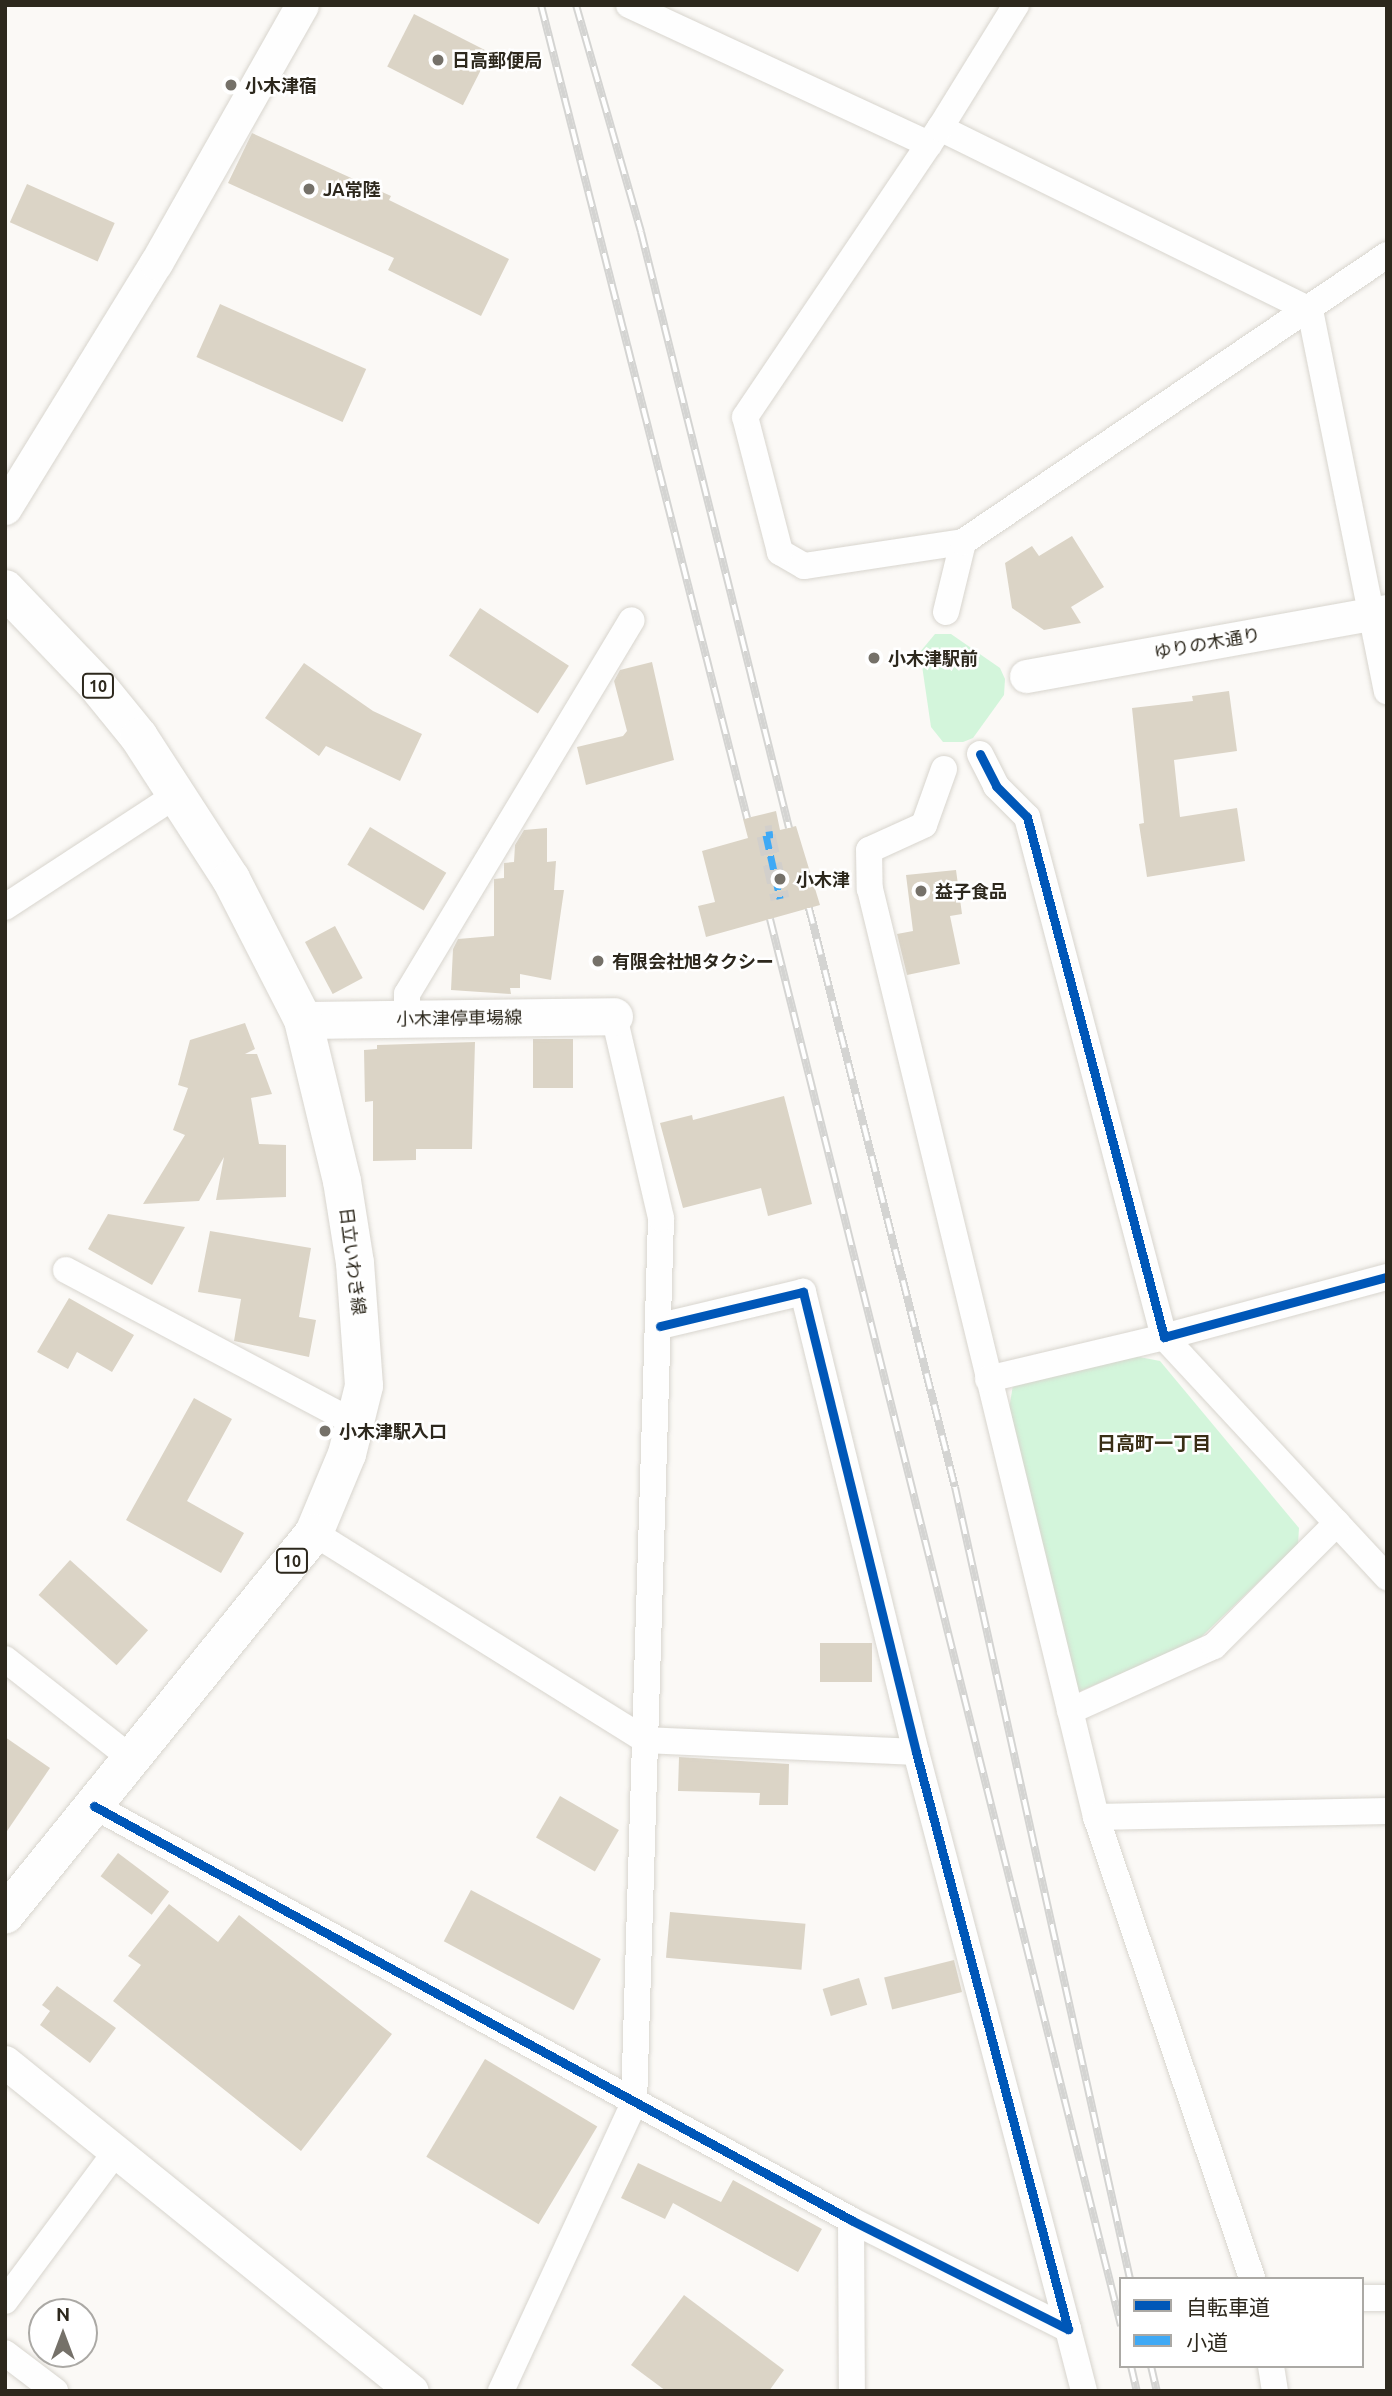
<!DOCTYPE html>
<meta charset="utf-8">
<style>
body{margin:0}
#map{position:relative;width:1392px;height:2396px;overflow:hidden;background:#fbf9f6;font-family:Ubuntu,"Noto Sans JP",sans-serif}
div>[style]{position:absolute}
.green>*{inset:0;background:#d3f5db}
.building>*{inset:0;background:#dbd4c6;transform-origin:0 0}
.pedestrian-tunnel>*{height:19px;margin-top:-9.5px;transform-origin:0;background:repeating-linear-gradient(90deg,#d2cfcb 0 19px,transparent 0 29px)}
.roads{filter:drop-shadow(0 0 2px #d8d5ce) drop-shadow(0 0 2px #d8d5ce)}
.minor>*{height:26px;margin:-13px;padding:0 13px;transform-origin:13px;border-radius:13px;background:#fefefe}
.tertiary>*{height:33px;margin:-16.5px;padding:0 16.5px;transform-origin:16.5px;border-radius:16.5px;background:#fefefe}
.secondary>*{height:37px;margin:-18.5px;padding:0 18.5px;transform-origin:18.5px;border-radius:18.5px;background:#fefefe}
.primary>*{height:38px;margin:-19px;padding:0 19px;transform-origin:19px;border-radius:19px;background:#fefefe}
.rail>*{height:8px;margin-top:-4px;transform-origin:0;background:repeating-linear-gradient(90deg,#fff 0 16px,#d4d4d2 0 32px);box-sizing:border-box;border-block:2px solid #d4d4d2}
.quiet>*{height:7px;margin-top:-3.5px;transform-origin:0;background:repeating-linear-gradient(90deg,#3fa9f5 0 14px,transparent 0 21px)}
.cycleway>*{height:9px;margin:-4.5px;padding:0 4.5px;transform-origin:4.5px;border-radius:4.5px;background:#0057b8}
.dots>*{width:19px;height:19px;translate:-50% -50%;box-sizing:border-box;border:4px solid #fff;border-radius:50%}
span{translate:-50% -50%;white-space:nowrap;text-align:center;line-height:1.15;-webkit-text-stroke:5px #fff;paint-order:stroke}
.shield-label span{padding:2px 5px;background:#fff;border:2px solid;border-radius:5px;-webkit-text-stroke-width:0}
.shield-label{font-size:16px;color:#2d281d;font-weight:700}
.poi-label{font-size:18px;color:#2d281d;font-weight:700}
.left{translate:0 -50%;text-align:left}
.street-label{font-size:18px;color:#2d281d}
.neighbourhood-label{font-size:19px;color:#392e15;font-weight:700}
.frame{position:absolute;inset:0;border:7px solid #2d281d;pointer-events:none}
.legend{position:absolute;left:1119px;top:2277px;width:245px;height:91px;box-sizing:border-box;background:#fff;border:2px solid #aba9a5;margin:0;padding:9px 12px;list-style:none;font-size:21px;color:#2d281d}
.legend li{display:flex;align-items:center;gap:14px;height:35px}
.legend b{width:35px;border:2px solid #aba9a5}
.north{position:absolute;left:28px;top:2298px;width:70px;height:70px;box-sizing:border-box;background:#fff;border:2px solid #aba9a5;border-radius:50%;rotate:0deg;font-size:19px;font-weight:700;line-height:28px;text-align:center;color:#2d281d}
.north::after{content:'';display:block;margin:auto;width:24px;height:32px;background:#757169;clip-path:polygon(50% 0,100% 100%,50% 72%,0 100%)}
</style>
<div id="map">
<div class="green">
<div style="clip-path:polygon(935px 634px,951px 634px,1000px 668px,1005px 679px,1004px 695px,973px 738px,963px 742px,943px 742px,931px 727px,920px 652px)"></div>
<div style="clip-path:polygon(1129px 1355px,1160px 1361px,1299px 1528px,1298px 1544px,1196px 1642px,1078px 1692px,1009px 1409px,1013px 1385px)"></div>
</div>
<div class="building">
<div style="left:414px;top:14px;width:85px;height:59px;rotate:27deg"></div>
<div style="clip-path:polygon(252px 133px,391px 196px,389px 200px,509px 259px,481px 316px,388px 270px,394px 258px,228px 183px)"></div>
<div style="left:27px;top:184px;width:96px;height:42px;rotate:24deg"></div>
<div style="left:220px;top:304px;width:160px;height:58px;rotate:24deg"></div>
<div style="clip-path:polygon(1072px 536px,1104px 587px,1071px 607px,1081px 623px,1044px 630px,1012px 608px,1005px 563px,1032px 546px,1039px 556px)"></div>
<div style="left:480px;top:608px;width:106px;height:57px;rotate:33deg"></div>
<div style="clip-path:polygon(652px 662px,674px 760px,586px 785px,577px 747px,623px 736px,627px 731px,614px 681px,620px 670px)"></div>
<div style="clip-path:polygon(304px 663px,373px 711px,422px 734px,400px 781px,326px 746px,319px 756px,265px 718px)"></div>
<div style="clip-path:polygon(1229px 691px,1237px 751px,1174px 760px,1180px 817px,1237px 808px,1245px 861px,1147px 877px,1139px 824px,1144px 823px,1132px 708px,1193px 701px,1192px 696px)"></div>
<div style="clip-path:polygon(776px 811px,780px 830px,796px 826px,820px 905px,706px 937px,698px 906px,715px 902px,702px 851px,748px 838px,743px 819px)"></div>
<div style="left:370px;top:827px;width:89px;height:44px;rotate:31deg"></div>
<div style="clip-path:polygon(547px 828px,547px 862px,556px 861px,554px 890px,564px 890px,551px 980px,520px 974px,520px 988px,510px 988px,511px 994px,451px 990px,453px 949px,458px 939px,494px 936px,494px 879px,504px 878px,504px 863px,514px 862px,515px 845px,524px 830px)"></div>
<div style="clip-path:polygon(956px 870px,962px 914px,950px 916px,960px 964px,907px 975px,897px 934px,913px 931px,906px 875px)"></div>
<div style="left:335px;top:926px;width:59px;height:34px;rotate:62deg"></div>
<div style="clip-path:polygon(245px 1023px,255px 1049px,245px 1054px,257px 1054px,272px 1094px,251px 1098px,259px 1144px,286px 1145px,286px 1197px,216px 1200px,224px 1157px,199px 1201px,143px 1204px,185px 1135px,173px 1130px,188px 1088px,178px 1085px,190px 1040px)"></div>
<div style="left:533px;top:1039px;width:40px;height:49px"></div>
<div style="clip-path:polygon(475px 1042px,472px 1149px,416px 1149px,416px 1160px,373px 1161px,373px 1101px,365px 1102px,364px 1050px,377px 1049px,377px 1045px)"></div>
<div style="clip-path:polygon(784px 1096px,812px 1204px,768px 1216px,761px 1188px,683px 1208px,660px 1123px,692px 1115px,693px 1120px)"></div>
<div style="clip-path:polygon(108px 1214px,185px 1227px,152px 1285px,88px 1249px)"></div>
<div style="clip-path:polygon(210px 1231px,311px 1248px,299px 1317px,316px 1320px,309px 1357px,234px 1341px,241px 1299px,198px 1292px)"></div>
<div style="clip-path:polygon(69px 1298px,134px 1335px,112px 1372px,77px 1352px,68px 1369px,37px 1352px)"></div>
<div style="clip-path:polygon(194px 1398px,232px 1419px,187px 1501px,244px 1533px,221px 1573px,126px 1520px)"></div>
<div style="left:70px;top:1560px;width:105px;height:47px;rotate:42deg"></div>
<div style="left:820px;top:1643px;width:52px;height:39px"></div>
<div style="clip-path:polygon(5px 1737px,50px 1768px,5px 1834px)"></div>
<div style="clip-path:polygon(679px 1757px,789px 1764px,788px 1805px,759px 1805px,760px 1793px,678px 1791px)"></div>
<div style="left:560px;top:1796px;width:68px;height:48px;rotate:30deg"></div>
<div style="left:118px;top:1853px;width:64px;height:29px;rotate:37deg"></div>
<div style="left:471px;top:1890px;width:147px;height:58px;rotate:28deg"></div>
<div style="clip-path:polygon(169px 1904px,218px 1942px,239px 1915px,392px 2034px,301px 2151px,113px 2001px,141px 1965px,128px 1956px)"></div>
<div style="left:670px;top:1912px;width:136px;height:46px;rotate:5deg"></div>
<div style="left:954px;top:1960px;width:33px;height:72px;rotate:76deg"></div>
<div style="left:859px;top:1978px;width:28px;height:38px;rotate:73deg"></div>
<div style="clip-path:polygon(57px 1986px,116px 2028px,90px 2063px,40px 2025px,50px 2011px,42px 2005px)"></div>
<div style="left:485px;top:2059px;width:131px;height:114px;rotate:31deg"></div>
<div style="clip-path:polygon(638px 2163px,721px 2202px,733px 2180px,822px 2229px,798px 2272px,673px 2203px,665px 2219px,621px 2198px)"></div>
<div style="clip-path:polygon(684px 2295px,784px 2370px,769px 2391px,666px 2391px,631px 2365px)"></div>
</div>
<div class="pedestrian-tunnel">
<div style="left:773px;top:834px;width:7px;rotate:172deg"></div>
<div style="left:766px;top:835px;width:65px;rotate:77.5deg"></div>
</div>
<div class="roads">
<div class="minor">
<div style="left:629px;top:5px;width:331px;rotate:24.9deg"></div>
<div style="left:940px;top:128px;width:412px;rotate:26.2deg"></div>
<div style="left:1310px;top:310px;width:389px;rotate:78.6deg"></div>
<div style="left:963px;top:542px;width:161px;rotate:171.4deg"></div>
<div style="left:804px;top:566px;width:28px;rotate:-150deg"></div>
<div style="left:780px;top:552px;width:139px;rotate:-104.5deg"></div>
<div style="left:745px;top:417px;width:349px;rotate:-56deg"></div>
<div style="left:940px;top:128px;width:145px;rotate:-58.3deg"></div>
<div style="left:946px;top:612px;width:72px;rotate:-76.3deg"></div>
<div style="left:963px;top:542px;width:512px;rotate:-34.09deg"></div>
<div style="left:980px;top:754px;width:36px;rotate:63deg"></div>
<div style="left:996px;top:786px;width:44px;rotate:45deg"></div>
<div style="left:1027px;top:817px;width:538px;rotate:75.24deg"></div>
<div style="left:1164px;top:1337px;width:231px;rotate:-15.1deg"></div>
<div style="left:944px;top:769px;width:59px;rotate:109.7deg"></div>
<div style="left:924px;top:825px;width:60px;rotate:155.6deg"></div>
<div style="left:869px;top:850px;width:39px;rotate:89deg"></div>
<div style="left:870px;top:889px;width:955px;rotate:76.31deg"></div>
<div style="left:1096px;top:1817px;width:488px;rotate:71.3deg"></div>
<div style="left:5px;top:907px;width:207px;rotate:-33.2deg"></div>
<div style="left:407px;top:1018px;width:24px;rotate:-90deg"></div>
<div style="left:407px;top:994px;width:436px;rotate:-59deg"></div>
<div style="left:66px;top:1270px;width:329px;rotate:27.9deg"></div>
<div style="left:988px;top:1379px;width:181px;rotate:-13.4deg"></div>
<div style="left:1164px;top:1337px;width:328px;rotate:47.1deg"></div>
<div style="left:314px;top:1533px;width:390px;rotate:32deg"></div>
<div style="left:645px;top:1740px;width:271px;rotate:2.5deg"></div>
<div style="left:5px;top:1659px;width:162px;rotate:38.2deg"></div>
<div style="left:1070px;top:1711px;width:158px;rotate:-24.3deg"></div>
<div style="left:1214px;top:1646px;width:174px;rotate:-45deg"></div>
<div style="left:94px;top:1806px;width:863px;rotate:28.67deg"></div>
<div style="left:851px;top:2220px;width:243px;rotate:26.7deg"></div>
<div style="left:1068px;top:2329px;width:597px;rotate:-104.76deg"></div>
<div style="left:916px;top:1752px;width:474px;rotate:-103.8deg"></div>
<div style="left:803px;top:1292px;width:147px;rotate:166.6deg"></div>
<div style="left:1096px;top:1817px;width:291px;rotate:-1.2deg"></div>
<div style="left:851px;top:2220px;width:171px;rotate:89.7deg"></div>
<div style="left:1362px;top:2298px;width:25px"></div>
<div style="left:5px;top:2301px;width:184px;rotate:-53.4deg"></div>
<div style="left:1068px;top:2329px;width:64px;rotate:75.5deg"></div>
<div style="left:5px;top:2353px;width:63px;rotate:37.2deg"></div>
<div style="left:1271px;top:2366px;width:25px;rotate:81deg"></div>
<div style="left:501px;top:2391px;width:317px;rotate:-65.2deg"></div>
<div style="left:634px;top:2103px;width:885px;rotate:-88.25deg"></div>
<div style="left:661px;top:1218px;width:207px;rotate:-103.1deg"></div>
</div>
<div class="tertiary">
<div style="left:5px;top:508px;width:288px;rotate:-58.4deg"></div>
<div style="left:156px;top:263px;width:296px;rotate:-60.5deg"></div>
<div style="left:1026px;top:676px;width:367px;rotate:-10.2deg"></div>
<div style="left:5px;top:2062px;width:523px;rotate:38.95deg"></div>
</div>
<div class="secondary">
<div style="left:303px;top:1020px;width:311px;rotate:-0.7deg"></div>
</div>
<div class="primary">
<div style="left:5px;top:589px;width:132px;rotate:46.2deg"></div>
<div style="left:96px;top:684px;width:68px;rotate:50.9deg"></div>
<div style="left:139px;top:737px;width:169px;rotate:57.1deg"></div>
<div style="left:231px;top:879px;width:158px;rotate:62.9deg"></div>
<div style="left:303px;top:1020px;width:166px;rotate:76.4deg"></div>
<div style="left:342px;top:1181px;width:83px;rotate:81deg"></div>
<div style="left:355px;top:1263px;width:123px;rotate:85.8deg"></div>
<div style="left:364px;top:1386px;width:70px;rotate:104deg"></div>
<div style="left:347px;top:1454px;width:86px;rotate:112.7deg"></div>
<div style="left:314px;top:1533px;width:491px;rotate:129deg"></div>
</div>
</div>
<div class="rail">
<div style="left:541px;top:5px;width:839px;rotate:75.78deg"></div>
<div style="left:576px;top:5px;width:236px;rotate:74deg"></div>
<div style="left:641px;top:232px;width:614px;rotate:76.05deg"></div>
<div style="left:809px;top:908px;width:597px;rotate:75.85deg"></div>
<div style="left:955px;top:1487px;width:811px;rotate:77.54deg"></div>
<div style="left:770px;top:919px;width:1450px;rotate:75.99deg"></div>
<div style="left:1131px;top:2366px;width:26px;rotate:77deg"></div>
<div style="left:1151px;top:2366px;width:26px;rotate:77deg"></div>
</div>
<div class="quiet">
<div style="left:773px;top:834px;width:7px;rotate:172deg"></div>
<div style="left:766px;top:835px;width:65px;rotate:77.5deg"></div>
</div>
<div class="cycleway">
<div style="left:980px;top:754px;width:36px;rotate:63deg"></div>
<div style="left:996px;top:786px;width:44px;rotate:45deg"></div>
<div style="left:1027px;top:817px;width:538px;rotate:75.24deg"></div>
<div style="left:1164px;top:1337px;width:231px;rotate:-15.1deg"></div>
<div style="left:94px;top:1806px;width:863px;rotate:28.67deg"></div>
<div style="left:851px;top:2220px;width:243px;rotate:26.7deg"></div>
<div style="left:1068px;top:2329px;width:597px;rotate:-104.76deg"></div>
<div style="left:916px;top:1752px;width:474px;rotate:-103.8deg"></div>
<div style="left:803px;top:1292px;width:147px;rotate:166.6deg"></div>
</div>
<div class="dots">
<div style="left:438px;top:60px;background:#757169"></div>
<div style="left:231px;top:85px;background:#757169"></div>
<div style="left:309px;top:189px;background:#757169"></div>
<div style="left:874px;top:658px;background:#757169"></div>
<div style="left:780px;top:879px;background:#757169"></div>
<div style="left:921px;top:891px;background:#757169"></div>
<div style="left:598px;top:961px;background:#757169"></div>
<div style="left:325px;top:1431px;background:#757169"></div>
</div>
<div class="shield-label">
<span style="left:98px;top:686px">10</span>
<span style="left:292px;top:1561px">10</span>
</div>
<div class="poi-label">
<span class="left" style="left:452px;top:60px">日高郵便局</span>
<span class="left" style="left:245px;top:85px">小木津宿</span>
<span class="left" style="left:323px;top:189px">JA常陸</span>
<span class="left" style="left:888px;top:658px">小木津駅前</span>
<span class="left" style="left:796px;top:879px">小木津</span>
<span class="left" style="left:935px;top:891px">益子食品</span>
<span class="left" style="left:612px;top:961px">有限会社旭タクシー</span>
<span class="left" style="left:339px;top:1431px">小木津駅入口</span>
</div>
<div class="street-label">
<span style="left:1207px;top:643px;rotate:-10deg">ゆりの木通り</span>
<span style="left:459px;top:1018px;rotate:-1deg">小木津停車場線</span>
<span style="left:353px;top:1261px;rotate:83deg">日立いわき線</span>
</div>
<div class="neighbourhood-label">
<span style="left:1154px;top:1444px">日高町一丁目</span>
</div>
<div class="frame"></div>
<ul class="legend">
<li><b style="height:9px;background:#0057b8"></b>自転車道</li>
<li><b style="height:9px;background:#3fa9f5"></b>小道</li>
</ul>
<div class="north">N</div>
</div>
